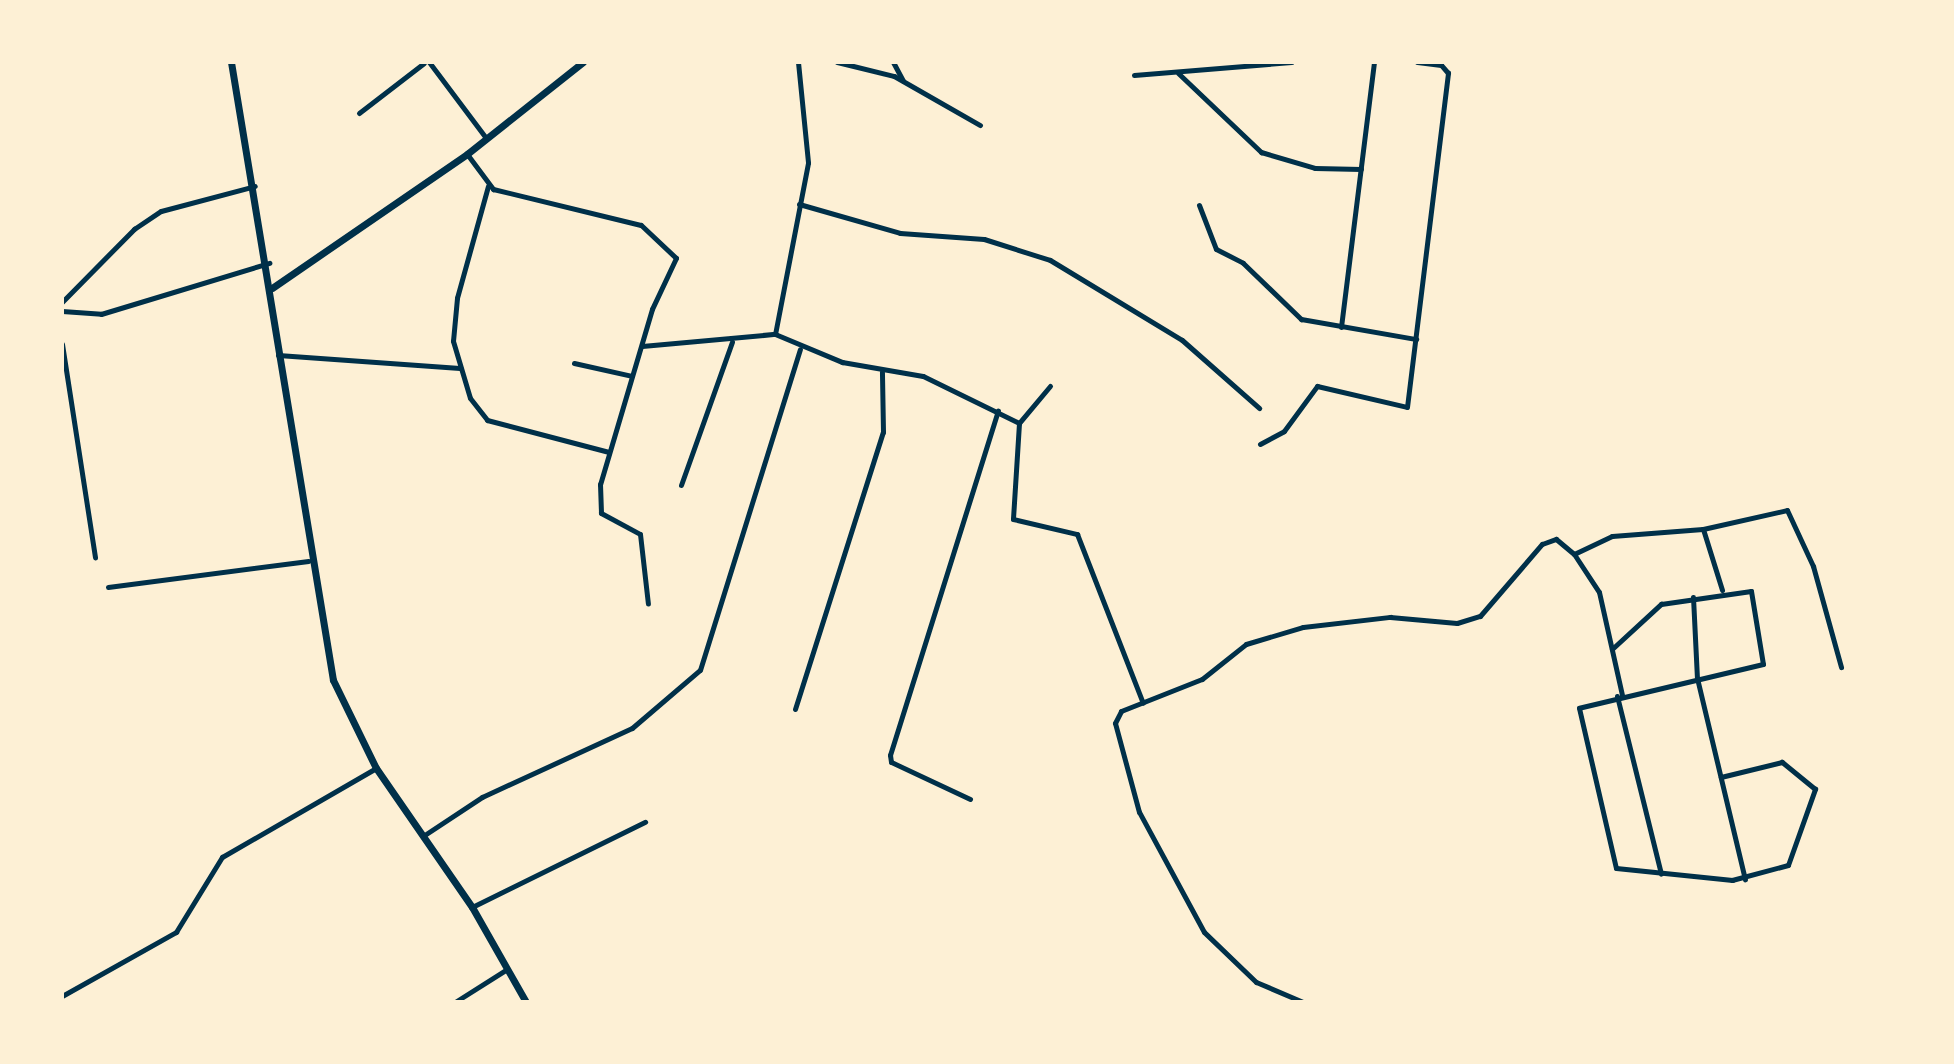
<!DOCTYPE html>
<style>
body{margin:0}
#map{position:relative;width:1954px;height:1064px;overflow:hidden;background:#fdf0d5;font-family:Inter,sans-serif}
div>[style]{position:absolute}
.minor>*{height:5px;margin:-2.5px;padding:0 2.5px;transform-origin:2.5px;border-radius:2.5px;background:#003049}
.secondary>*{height:7px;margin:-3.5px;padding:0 3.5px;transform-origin:3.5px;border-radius:3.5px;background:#003049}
.primary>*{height:7px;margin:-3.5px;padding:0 3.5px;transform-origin:3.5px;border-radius:3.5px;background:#003049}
span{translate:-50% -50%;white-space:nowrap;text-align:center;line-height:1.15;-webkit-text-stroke:6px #fdf0d5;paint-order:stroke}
.frame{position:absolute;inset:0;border:64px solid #fdf0d5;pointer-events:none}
</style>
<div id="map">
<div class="minor">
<div style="left:429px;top:62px;width:95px;rotate:53.1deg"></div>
<div style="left:798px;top:62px;width:101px;rotate:84.3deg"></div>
<div style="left:808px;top:163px;width:174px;rotate:100.9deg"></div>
<div style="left:775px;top:334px;width:73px;rotate:22.7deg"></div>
<div style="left:842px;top:362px;width:82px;rotate:9.8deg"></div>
<div style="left:923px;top:376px;width:107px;rotate:26.1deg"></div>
<div style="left:837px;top:62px;width:59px;rotate:13.8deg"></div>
<div style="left:894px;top:76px;width:99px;rotate:29.7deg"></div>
<div style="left:893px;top:62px;width:21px;rotate:62deg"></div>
<div style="left:1178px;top:73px;width:115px;rotate:43.6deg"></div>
<div style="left:1261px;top:152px;width:56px;rotate:16.5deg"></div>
<div style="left:1315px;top:168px;width:46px;rotate:1.2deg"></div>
<div style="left:1134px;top:75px;width:158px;rotate:-4.7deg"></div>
<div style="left:359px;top:113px;width:82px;rotate:-37.6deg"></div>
<div style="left:467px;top:154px;width:44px;rotate:53.4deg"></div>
<div style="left:493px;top:189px;width:152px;rotate:13.7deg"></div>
<div style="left:641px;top:225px;width:48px;rotate:43.3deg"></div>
<div style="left:676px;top:258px;width:56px;rotate:115.2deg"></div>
<div style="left:652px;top:309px;width:183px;rotate:106.5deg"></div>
<div style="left:600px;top:484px;width:29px;rotate:88deg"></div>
<div style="left:601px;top:513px;width:44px;rotate:28.3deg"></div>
<div style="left:640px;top:534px;width:70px;rotate:83.5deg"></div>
<div style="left:488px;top:186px;width:116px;rotate:105.5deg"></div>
<div style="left:457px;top:298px;width:43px;rotate:95.3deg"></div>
<div style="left:453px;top:341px;width:59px;rotate:73.4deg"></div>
<div style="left:470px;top:398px;width:28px;rotate:52deg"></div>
<div style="left:487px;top:420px;width:126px;rotate:14.7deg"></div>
<div style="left:799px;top:204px;width:105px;rotate:16deg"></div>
<div style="left:900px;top:233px;width:84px;rotate:4.1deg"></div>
<div style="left:984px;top:239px;width:69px;rotate:17.7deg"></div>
<div style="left:1050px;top:260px;width:154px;rotate:31.2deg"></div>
<div style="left:1182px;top:340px;width:103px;rotate:41.4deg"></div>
<div style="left:1199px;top:205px;width:47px;rotate:68.9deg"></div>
<div style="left:1216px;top:249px;width:30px;rotate:27deg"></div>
<div style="left:1243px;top:263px;width:81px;rotate:44deg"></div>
<div style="left:1301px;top:319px;width:117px;rotate:9.9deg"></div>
<div style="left:62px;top:302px;width:103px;rotate:-45.4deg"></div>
<div style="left:134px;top:229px;width:32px;rotate:-34deg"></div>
<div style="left:161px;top:211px;width:97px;rotate:-14.9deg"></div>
<div style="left:62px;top:311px;width:39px;rotate:4deg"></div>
<div style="left:101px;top:314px;width:176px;rotate:-16.9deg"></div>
<div style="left:1341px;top:327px;width:267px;rotate:-82.9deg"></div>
<div style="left:62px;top:344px;width:216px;rotate:81.2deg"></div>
<div style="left:642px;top:346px;width:134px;rotate:-5.2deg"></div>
<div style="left:278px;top:355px;width:182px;rotate:4.1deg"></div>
<div style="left:574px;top:363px;width:59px;rotate:12.6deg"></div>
<div style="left:1050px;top:386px;width:48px;rotate:130deg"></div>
<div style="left:1019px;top:423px;width:96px;rotate:93.6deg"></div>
<div style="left:1013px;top:519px;width:66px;rotate:13.2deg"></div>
<div style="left:1077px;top:534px;width:181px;rotate:68.7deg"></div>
<div style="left:1260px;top:444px;width:27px;rotate:-28deg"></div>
<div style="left:1284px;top:431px;width:56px;rotate:-53.7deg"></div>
<div style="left:1317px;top:386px;width:92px;rotate:13.1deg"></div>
<div style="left:1407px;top:407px;width:337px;rotate:-83deg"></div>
<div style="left:1448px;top:73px;width:11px;rotate:-131deg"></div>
<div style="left:1441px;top:65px;width:24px;rotate:-173deg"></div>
<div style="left:681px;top:485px;width:152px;rotate:-70.4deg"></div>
<div style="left:1703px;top:529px;width:64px;rotate:72.7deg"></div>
<div style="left:1574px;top:554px;width:45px;rotate:56.7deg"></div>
<div style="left:1599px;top:592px;width:106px;rotate:77.4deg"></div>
<div style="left:108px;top:587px;width:202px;rotate:-7.4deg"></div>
<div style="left:1693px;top:597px;width:81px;rotate:87.2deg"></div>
<div style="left:1697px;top:678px;width:207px;rotate:76.6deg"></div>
<div style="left:1612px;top:649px;width:67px;rotate:-42.6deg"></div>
<div style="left:1661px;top:604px;width:91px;rotate:-8.2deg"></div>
<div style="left:1751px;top:591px;width:74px;rotate:80.7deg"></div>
<div style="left:1763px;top:664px;width:189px;rotate:166.6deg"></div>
<div style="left:1579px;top:708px;width:164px;rotate:77deg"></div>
<div style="left:1616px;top:868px;width:117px;rotate:5.9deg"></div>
<div style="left:1732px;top:880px;width:58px;rotate:-15deg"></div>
<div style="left:1788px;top:865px;width:81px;rotate:-70.4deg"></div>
<div style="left:1815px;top:789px;width:43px;rotate:-140.7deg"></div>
<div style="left:1782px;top:762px;width:63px;rotate:166.2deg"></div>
<div style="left:1617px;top:696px;width:183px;rotate:76.1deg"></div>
<div style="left:795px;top:709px;width:291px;rotate:-72.4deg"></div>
<div style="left:883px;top:432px;width:60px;rotate:-91deg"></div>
<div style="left:970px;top:799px;width:87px;rotate:-154.9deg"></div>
<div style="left:891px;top:762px;width:7px;rotate:-98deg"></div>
<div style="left:890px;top:755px;width:361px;rotate:-72.6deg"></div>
<div style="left:423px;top:836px;width:71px;rotate:-33.5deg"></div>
<div style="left:482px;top:797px;width:165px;rotate:-24.7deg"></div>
<div style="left:632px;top:728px;width:89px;rotate:-40.5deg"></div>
<div style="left:700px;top:670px;width:336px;rotate:-72.7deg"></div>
<div style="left:472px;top:907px;width:193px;rotate:-26.2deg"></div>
<div style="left:62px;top:996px;width:131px;rotate:-29.3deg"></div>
<div style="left:176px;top:932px;width:88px;rotate:-58.5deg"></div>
<div style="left:222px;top:857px;width:178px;rotate:-30deg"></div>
<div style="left:455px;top:1002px;width:62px;rotate:-32.4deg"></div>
<div style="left:1303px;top:1002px;width:51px;rotate:-156.9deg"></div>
<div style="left:1256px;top:982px;width:72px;rotate:-136.1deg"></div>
<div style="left:1204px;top:932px;width:136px;rotate:-118.4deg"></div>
<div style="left:1139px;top:812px;width:92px;rotate:-105.1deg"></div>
<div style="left:1115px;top:723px;width:13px;rotate:-63deg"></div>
<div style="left:1121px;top:711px;width:87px;rotate:-21.6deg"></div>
<div style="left:1202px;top:679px;width:56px;rotate:-38.5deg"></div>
<div style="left:1246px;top:644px;width:59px;rotate:-16.6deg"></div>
<div style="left:1303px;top:627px;width:88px;rotate:-6.6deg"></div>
<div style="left:1390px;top:617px;width:67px;rotate:5.1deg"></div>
<div style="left:1457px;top:623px;width:24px;rotate:-17deg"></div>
<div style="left:1480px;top:616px;width:95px;rotate:-49.3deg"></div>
<div style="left:1542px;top:544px;width:15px;rotate:-20deg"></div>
<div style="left:1556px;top:539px;width:23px;rotate:40deg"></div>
<div style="left:1574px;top:554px;width:42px;rotate:-25.3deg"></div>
<div style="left:1612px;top:536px;width:91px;rotate:-4.4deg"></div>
<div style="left:1703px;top:529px;width:86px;rotate:-12.7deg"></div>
<div style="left:1787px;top:510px;width:62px;rotate:65.1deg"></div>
<div style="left:1813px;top:566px;width:105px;rotate:74.5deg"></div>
</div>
<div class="secondary">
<div style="left:272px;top:288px;width:237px;rotate:-34.5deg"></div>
<div style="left:467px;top:154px;width:148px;rotate:-38.4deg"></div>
</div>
<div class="primary">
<div style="left:231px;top:62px;width:626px;rotate:80.63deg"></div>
<div style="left:333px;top:680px;width:98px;rotate:64deg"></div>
<div style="left:376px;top:768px;width:169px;rotate:55.4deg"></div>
<div style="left:472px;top:907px;width:109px;rotate:60.4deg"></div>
</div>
<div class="frame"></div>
</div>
